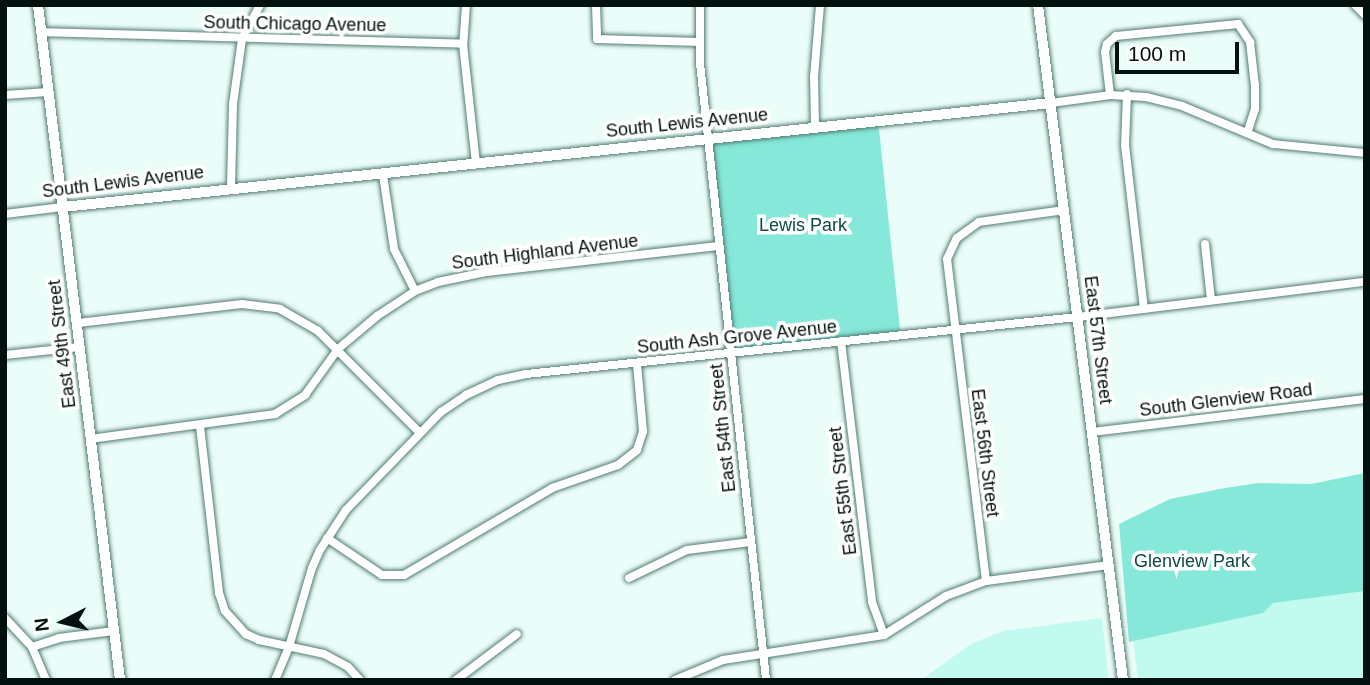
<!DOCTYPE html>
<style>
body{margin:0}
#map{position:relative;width:1370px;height:685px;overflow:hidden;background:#ebfdf9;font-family:Helvetica,sans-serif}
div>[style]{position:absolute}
.built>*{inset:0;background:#c2faef}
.green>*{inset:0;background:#85e8d8;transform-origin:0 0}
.roads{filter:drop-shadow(0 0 2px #517b73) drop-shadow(0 0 2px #517b73)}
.street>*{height:8px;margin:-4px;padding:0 4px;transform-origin:4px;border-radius:4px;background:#fff}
.secondary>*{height:10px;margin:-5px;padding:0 5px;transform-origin:5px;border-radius:5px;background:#fff}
span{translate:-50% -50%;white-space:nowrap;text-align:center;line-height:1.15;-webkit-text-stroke:7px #fff;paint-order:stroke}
.street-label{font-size:18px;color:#02110e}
.park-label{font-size:18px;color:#0d4a42}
.frame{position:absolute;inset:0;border:7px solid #02110e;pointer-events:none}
.north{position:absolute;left:28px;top:587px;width:70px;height:70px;-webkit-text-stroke:5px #fff;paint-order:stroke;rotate:263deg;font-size:19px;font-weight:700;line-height:28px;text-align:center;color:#02110e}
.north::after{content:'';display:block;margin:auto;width:24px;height:32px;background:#02110e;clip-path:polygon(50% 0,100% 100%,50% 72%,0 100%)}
.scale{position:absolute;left:1115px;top:42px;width:124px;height:32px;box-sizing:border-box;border:4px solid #02110e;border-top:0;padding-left:9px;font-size:21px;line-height:24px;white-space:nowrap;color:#02110e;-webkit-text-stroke:5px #fff;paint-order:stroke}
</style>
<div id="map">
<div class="built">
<div style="clip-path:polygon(1365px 591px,1365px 680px,1138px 680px,1133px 640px,1273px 603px)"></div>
<div style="clip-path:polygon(1102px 618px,1109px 680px,921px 680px,971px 644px,1003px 631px)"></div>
</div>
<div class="green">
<div style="left:878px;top:120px;width:216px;height:171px;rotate:84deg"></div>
<div style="clip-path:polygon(1365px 473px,1365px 591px,1273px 603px,1263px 613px,1129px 642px,1119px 524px,1170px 499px,1225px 488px,1259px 483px,1311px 484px)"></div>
</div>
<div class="roads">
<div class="street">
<div style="left:466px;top:5px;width:39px;rotate:94deg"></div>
<div style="left:463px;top:44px;width:121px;rotate:83.8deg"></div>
<div style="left:596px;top:5px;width:34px;rotate:88deg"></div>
<div style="left:597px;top:39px;width:102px;rotate:1.7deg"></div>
<div style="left:700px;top:5px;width:58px;rotate:90deg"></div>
<div style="left:700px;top:63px;width:621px;rotate:83.89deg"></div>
<div style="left:1355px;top:5px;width:14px;rotate:45deg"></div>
<div style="left:42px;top:32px;width:421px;rotate:1.6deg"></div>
<div style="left:1127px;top:94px;width:51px;rotate:92.2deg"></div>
<div style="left:1125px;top:145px;width:165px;rotate:83.4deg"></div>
<div style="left:5px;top:95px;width:43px;rotate:-4deg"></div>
<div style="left:1110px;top:95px;width:43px;rotate:-96.6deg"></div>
<div style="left:1105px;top:52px;width:8px;rotate:-76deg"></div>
<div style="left:1107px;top:44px;width:12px;rotate:-42deg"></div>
<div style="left:1116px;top:36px;width:123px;rotate:-5.6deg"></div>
<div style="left:1238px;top:24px;width:22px;rotate:56deg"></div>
<div style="left:1250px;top:42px;width:44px;rotate:83.5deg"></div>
<div style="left:1255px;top:86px;width:23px;rotate:90deg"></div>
<div style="left:1255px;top:109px;width:25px;rotate:108deg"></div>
<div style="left:1051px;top:103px;width:60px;rotate:-7.7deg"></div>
<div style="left:1110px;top:95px;width:36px;rotate:3deg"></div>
<div style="left:1146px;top:97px;width:37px;rotate:14deg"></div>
<div style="left:1182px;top:106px;width:99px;rotate:22.7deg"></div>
<div style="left:1273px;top:144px;width:92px;rotate:5.6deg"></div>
<div style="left:815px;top:127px;width:50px;rotate:-91.1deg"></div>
<div style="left:814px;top:77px;width:72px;rotate:-85.2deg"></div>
<div style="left:383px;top:175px;width:75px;rotate:81.5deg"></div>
<div style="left:394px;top:249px;width:47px;rotate:63.4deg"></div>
<div style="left:231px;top:187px;width:83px;rotate:-88.6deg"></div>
<div style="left:233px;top:104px;width:66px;rotate:-82.1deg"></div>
<div style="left:242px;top:39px;width:38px;rotate:-62deg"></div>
<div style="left:5px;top:214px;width:58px;rotate:-6.9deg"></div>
<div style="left:1205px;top:244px;width:56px;rotate:83.9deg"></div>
<div style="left:78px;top:323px;width:165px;rotate:-6.6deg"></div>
<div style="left:242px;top:304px;width:38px;rotate:7deg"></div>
<div style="left:280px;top:309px;width:44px;rotate:30.1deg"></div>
<div style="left:318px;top:331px;width:143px;rotate:45deg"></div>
<div style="left:841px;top:341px;width:263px;rotate:83.2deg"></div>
<div style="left:872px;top:602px;width:35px;rotate:70deg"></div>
<div style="left:5px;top:355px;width:75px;rotate:-6.1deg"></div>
<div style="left:200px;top:426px;width:168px;rotate:83.5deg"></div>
<div style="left:219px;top:593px;width:19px;rotate:72deg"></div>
<div style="left:225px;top:611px;width:31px;rotate:48deg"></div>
<div style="left:246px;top:634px;width:14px;rotate:25deg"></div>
<div style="left:259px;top:640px;width:66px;rotate:12.2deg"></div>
<div style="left:324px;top:654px;width:27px;rotate:28deg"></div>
<div style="left:348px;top:667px;width:18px;rotate:47deg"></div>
<div style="left:1092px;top:432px;width:275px;rotate:-6.9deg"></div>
<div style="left:90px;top:439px;width:187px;rotate:-7.7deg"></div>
<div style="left:275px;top:414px;width:36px;rotate:-32deg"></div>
<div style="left:305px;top:395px;width:57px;rotate:-54.3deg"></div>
<div style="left:338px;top:349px;width:51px;rotate:-40.2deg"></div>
<div style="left:377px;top:316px;width:45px;rotate:-33.3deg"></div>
<div style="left:415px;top:291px;width:25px;rotate:-21deg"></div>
<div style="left:438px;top:282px;width:49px;rotate:-11.8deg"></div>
<div style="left:486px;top:272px;width:234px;rotate:-6.4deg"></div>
<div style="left:327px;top:538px;width:66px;rotate:33.9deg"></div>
<div style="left:382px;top:575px;width:22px"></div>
<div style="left:404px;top:575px;width:172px;rotate:-30.4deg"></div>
<div style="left:552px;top:488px;width:70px;rotate:-19.2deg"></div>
<div style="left:618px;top:465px;width:24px;rotate:-38deg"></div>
<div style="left:637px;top:450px;width:20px;rotate:-72deg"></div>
<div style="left:643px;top:431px;width:67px;rotate:-95.1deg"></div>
<div style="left:629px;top:578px;width:64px;rotate:-25.8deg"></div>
<div style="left:687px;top:550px;width:64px;rotate:-7.2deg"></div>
<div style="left:986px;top:581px;width:324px;rotate:-96.9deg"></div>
<div style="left:947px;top:259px;width:23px;rotate:-65deg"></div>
<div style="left:957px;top:238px;width:27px;rotate:-36deg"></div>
<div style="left:979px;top:222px;width:86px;rotate:-8deg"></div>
<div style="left:5px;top:618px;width:40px;rotate:47deg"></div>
<div style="left:32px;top:647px;width:36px;rotate:67deg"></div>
<div style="left:32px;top:647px;width:28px;rotate:-18deg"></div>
<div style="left:59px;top:638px;width:55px;rotate:-7.3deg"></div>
<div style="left:275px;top:680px;width:36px;rotate:-67deg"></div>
<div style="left:289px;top:647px;width:82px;rotate:-73.8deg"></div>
<div style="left:312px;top:568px;width:20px;rotate:-66deg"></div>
<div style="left:320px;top:550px;width:48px;rotate:-57deg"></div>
<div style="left:346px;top:510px;width:136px;rotate:-45.9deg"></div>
<div style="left:441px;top:412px;width:30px;rotate:-34deg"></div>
<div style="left:466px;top:395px;width:35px;rotate:-25deg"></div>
<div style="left:498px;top:380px;width:29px;rotate:-12deg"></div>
<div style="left:526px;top:374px;width:555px;rotate:-5.9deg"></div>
<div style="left:1078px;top:317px;width:289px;rotate:-7deg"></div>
<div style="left:456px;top:680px;width:76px;rotate:-37deg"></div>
<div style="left:675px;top:680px;width:52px;rotate:-22.6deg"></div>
<div style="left:723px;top:660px;width:163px;rotate:-8.8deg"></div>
<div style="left:884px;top:635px;width:73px;rotate:-32.2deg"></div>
<div style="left:946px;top:596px;width:43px;rotate:-20.6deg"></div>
<div style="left:986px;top:581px;width:124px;rotate:-7.4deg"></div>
</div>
<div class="secondary">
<div style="left:38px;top:5px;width:680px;rotate:83.07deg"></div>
<div style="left:1038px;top:5px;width:680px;rotate:82.82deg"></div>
<div style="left:63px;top:207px;width:993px;rotate:-6.01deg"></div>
</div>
</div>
<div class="street-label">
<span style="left:295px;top:24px;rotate:1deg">South Chicago Avenue</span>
<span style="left:687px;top:123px;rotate:-6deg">South Lewis Avenue</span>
<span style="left:123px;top:182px;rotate:-7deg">South Lewis Avenue</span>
<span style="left:545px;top:252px;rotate:-7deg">South Highland Avenue</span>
<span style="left:737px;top:337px;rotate:-6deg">South Ash Grove Avenue</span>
<span style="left:1098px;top:340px;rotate:83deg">East 57th Street</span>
<span style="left:62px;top:344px;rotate:-97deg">East 49th Street</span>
<span style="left:1226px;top:400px;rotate:-7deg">South Glenview Road</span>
<span style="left:723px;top:428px;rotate:-96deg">East 54th Street</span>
<span style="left:985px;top:453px;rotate:83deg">East 56th Street</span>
<span style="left:843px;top:491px;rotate:-97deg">East 55th Street</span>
</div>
<div class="park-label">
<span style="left:803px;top:225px">Lewis Park</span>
<span style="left:1192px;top:561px">Glenview Park</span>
</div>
<div class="frame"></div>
<div class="north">N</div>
<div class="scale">100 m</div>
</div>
